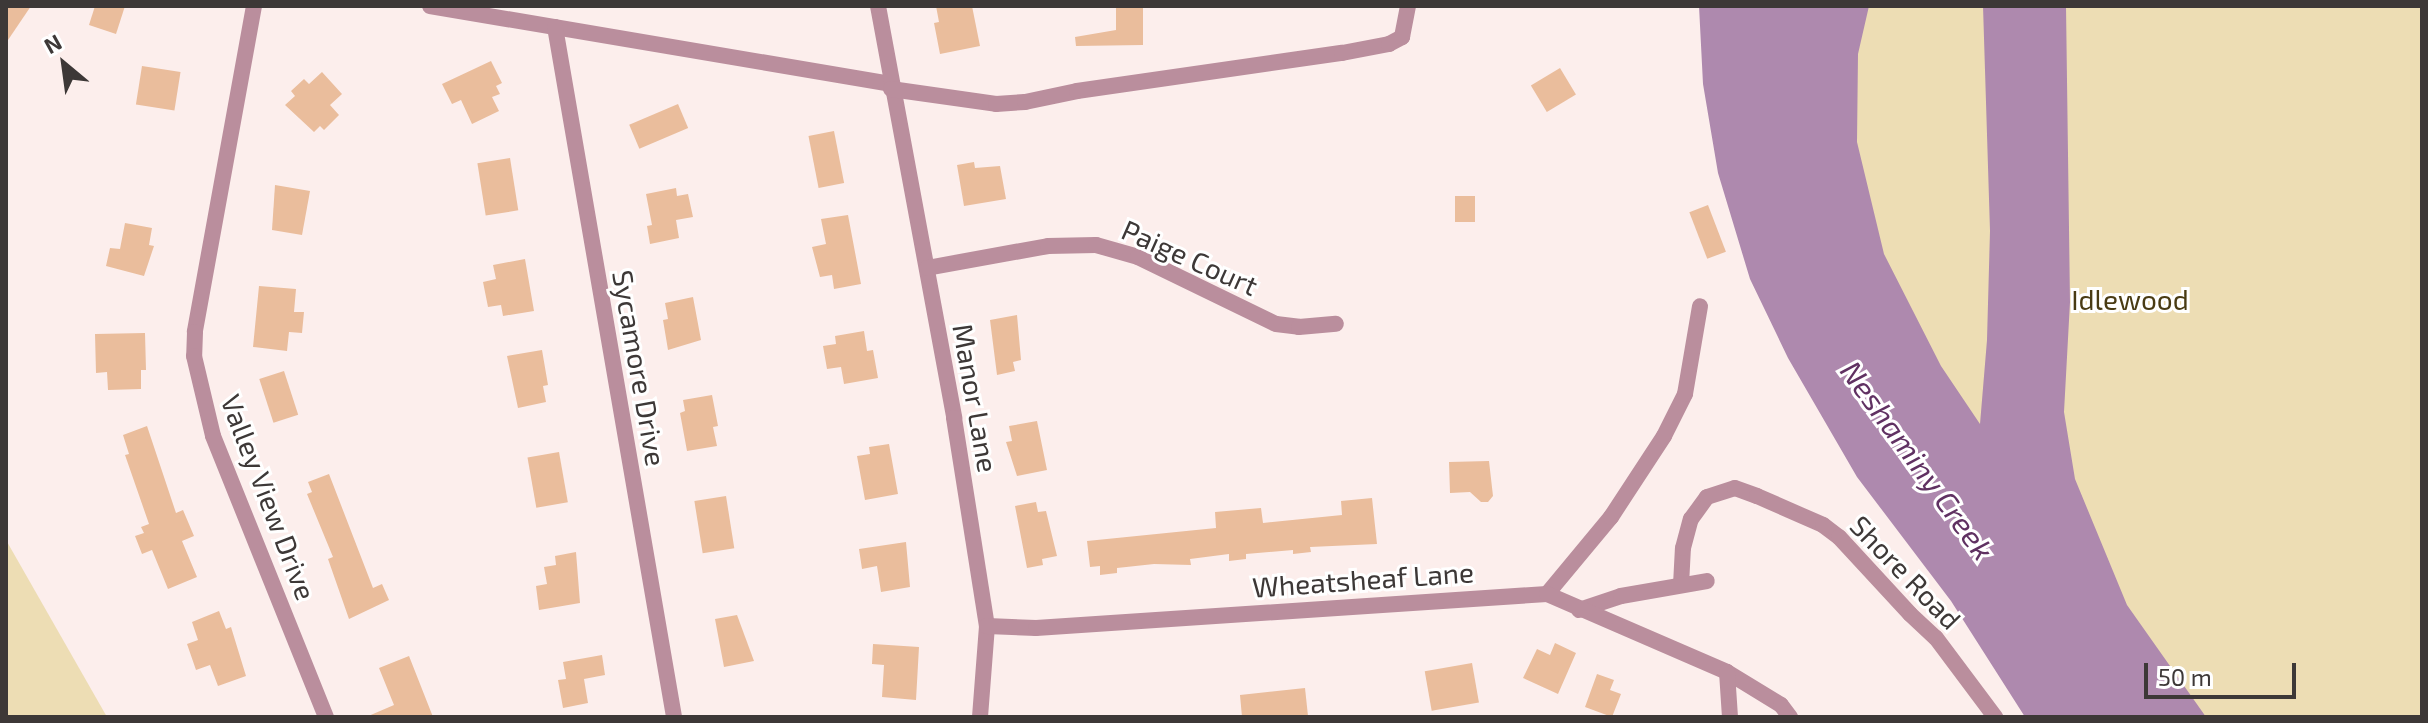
<!DOCTYPE html>
<style>
body{margin:0}
#map{position:relative;width:2428px;height:723px;overflow:hidden;background:#fceeec;font-family:"Exo 2",sans-serif}
div>[style]{position:absolute}
.green>*{inset:0;background:#edddb4}
.water>*{inset:0;background:#ae89ae}
.building>*{inset:0;background:#eabd9c;transform-origin:0 0}
.minor>*{height:16px;margin:-8px;padding:0 8px;transform-origin:8px;border-radius:8px;background:#ba8e9d}
span{translate:-50% -50%;white-space:nowrap;text-align:center;line-height:1.15;-webkit-text-stroke:6px #fff;paint-order:stroke}
.street-label{font-size:28px;color:#3d3837}
.park-label{font-size:28px;color:#493b13}
.water-label{font-size:30px;color:#603162;font-style:italic}
.frame{position:absolute;inset:0;border:8px solid #3d3837;pointer-events:none}
.north{position:absolute;left:24px;top:24px;width:80px;height:80px;-webkit-text-stroke:6px #fff;paint-order:stroke;rotate:331deg;font-size:22px;font-weight:700;line-height:32px;text-align:center;color:#3d3837}
.north::after{content:'';display:block;margin:auto;width:28px;height:36px;background:#3d3837;clip-path:polygon(50% 0,100% 100%,50% 72%,0 100%)}
.scale{position:absolute;left:2144px;top:663px;width:152px;height:36px;box-sizing:border-box;border:4px solid #3d3837;border-top:0;padding-left:10px;font-size:24px;line-height:28px;white-space:nowrap;color:#3d3837;-webkit-text-stroke:6px #fff;paint-order:stroke}
</style>
<div id="map">
<div class="green">
<div style="clip-path:polygon(1752px 6px,2422px 6px,2422px 717px,2068px 717px)"></div>
<div style="clip-path:polygon(6px 540px,107px 717px,6px 717px)"></div>
</div>
<div class="water">
<div style="clip-path:polygon(1699px 6px,1869px 6px,1858px 54px,1857px 142px,1884px 254px,1941px 366px,1980px 424px,1987px 340px,1990px 231px,1983px 6px,2066px 6px,2070px 302px,2064px 412px,2075px 479px,2127px 605px,2206px 717px,2025px 717px,1951px 601px,1857px 477px,1788px 358px,1750px 279px,1718px 173px,1703px 84px)"></div>
</div>
<div class="building">
<div style="clip-path:polygon(6px 6px,31px 6px,6px 43px)"></div>
<div style="clip-path:polygon(95px 6px,125px 6px,116px 34px,89px 25px)"></div>
<div style="clip-path:polygon(936px 6px,972px 6px,980px 46px,940px 54px,934px 23px,939px 22px)"></div>
<div style="clip-path:polygon(1116px 6px,1143px 6px,1143px 45px,1076px 46px,1075px 37px,1116px 30px)"></div>
<div style="clip-path:polygon(491px 61px,502px 83px,496px 86px,500px 94px,492px 97px,499px 111px,472px 124px,461px 100px,452px 104px,442px 84px)"></div>
<div style="left:142px;top:66px;width:39px;height:39px;rotate:9deg"></div>
<div style="left:1560px;top:68px;width:31px;height:34px;rotate:59deg"></div>
<div style="clip-path:polygon(322px 72px,342px 94px,330px 105px,339px 115px,324px 130px,320px 126px,314px 132px,285px 105px,295px 96px,291px 91px,304px 79px,309px 84px)"></div>
<div style="left:678px;top:104px;width:26px;height:53px;rotate:67deg"></div>
<div style="left:834px;top:131px;width:53px;height:26px;rotate:79deg"></div>
<div style="left:510px;top:158px;width:53px;height:33px;rotate:81deg"></div>
<div style="clip-path:polygon(974px 162px,975px 168px,1000px 166px,1006px 199px,964px 206px,957px 165px)"></div>
<div style="clip-path:polygon(275px 185px,310px 191px,302px 235px,272px 230px)"></div>
<div style="clip-path:polygon(676px 188px,677px 196px,688px 194px,693px 217px,676px 220px,679px 238px,650px 244px,647px 226px,652px 225px,646px 194px)"></div>
<div style="left:1455px;top:196px;width:20px;height:26px"></div>
<div style="left:1708px;top:205px;width:50px;height:20px;rotate:69deg"></div>
<div style="clip-path:polygon(848px 215px,861px 284px,834px 289px,832px 275px,820px 277px,812px 247px,826px 244px,821px 219px)"></div>
<div style="clip-path:polygon(125px 223px,152px 228px,149px 245px,154px 246px,144px 276px,106px 266px,110px 248px,120px 249px)"></div>
<div style="clip-path:polygon(525px 259px,534px 311px,503px 316px,501px 305px,488px 307px,483px 282px,496px 279px,493px 265px)"></div>
<div style="clip-path:polygon(259px 286px,296px 289px,294px 312px,304px 312px,302px 333px,289px 332px,287px 351px,253px 347px)"></div>
<div style="clip-path:polygon(693px 297px,701px 340px,668px 350px,663px 320px,668px 319px,665px 303px)"></div>
<div style="clip-path:polygon(1017px 315px,1021px 360px,1013px 362px,1015px 371px,997px 375px,990px 320px)"></div>
<div style="clip-path:polygon(864px 331px,867px 351px,873px 350px,878px 378px,844px 384px,841px 367px,827px 369px,823px 346px,836px 344px,835px 336px)"></div>
<div style="clip-path:polygon(145px 333px,146px 370px,141px 370px,141px 389px,108px 390px,107px 372px,96px 373px,95px 334px)"></div>
<div style="clip-path:polygon(542px 350px,548px 385px,543px 386px,546px 402px,518px 408px,507px 356px)"></div>
<div style="left:284px;top:371px;width:46px;height:26px;rotate:72deg"></div>
<div style="clip-path:polygon(712px 395px,718px 426px,713px 427px,717px 446px,687px 451px,680px 413px,685px 411px,683px 400px)"></div>
<div style="clip-path:polygon(1037px 421px,1047px 470px,1017px 476px,1006px 442px,1012px 441px,1009px 426px)"></div>
<div style="clip-path:polygon(147px 426px,176px 513px,183px 510px,194px 536px,182px 541px,197px 577px,168px 589px,152px 550px,142px 554px,135px 536px,144px 533px,141px 527px,149px 524px,125px 455px,129px 454px,123px 435px)"></div>
<div style="clip-path:polygon(889px 444px,898px 494px,865px 500px,857px 456px,870px 454px,869px 447px)"></div>
<div style="left:559px;top:452px;width:51px;height:32px;rotate:80deg"></div>
<div style="clip-path:polygon(1489px 461px,1493px 496px,1488px 502px,1481px 502px,1470px 492px,1450px 493px,1449px 462px)"></div>
<div style="clip-path:polygon(329px 474px,373px 588px,382px 584px,389px 600px,349px 619px,328px 559px,333px 557px,307px 494px,312px 492px,308px 482px)"></div>
<div style="left:726px;top:496px;width:53px;height:32px;rotate:81deg"></div>
<div style="clip-path:polygon(1372px 498px,1377px 544px,1310px 547px,1311px 552px,1293px 554px,1293px 550px,1246px 554px,1246px 559px,1229px 561px,1229px 554px,1190px 559px,1191px 565px,1154px 564px,1117px 568px,1117px 573px,1100px 575px,1100px 566px,1090px 567px,1087px 541px,1216px 528px,1215px 512px,1261px 508px,1263px 523px,1342px 515px,1341px 501px)"></div>
<div style="clip-path:polygon(1036px 502px,1038px 512px,1046px 511px,1057px 556px,1042px 559px,1043px 565px,1027px 568px,1015px 506px)"></div>
<div style="clip-path:polygon(906px 542px,910px 587px,881px 592px,877px 566px,862px 569px,859px 549px)"></div>
<div style="clip-path:polygon(576px 552px,580px 603px,539px 610px,536px 586px,547px 584px,544px 567px,556px 565px,555px 556px)"></div>
<div style="clip-path:polygon(219px 611px,226px 629px,231px 627px,246px 676px,218px 686px,210px 665px,196px 670px,187px 644px,198px 640px,192px 622px)"></div>
<div style="clip-path:polygon(737px 615px,754px 661px,724px 667px,715px 619px)"></div>
<div style="clip-path:polygon(1555px 643px,1576px 653px,1558px 694px,1523px 678px,1537px 649px,1550px 655px)"></div>
<div style="clip-path:polygon(873px 644px,919px 647px,916px 700px,882px 697px,884px 665px,872px 664px)"></div>
<div style="clip-path:polygon(602px 655px,605px 675px,584px 679px,588px 703px,563px 708px,558px 680px,566px 679px,563px 662px)"></div>
<div style="clip-path:polygon(409px 656px,433px 717px,366px 717px,394px 705px,379px 668px)"></div>
<div style="left:1472px;top:663px;width:40px;height:48px;rotate:80deg"></div>
<div style="clip-path:polygon(1597px 674px,1614px 680px,1610px 690px,1621px 694px,1612px 717px,1585px 707px)"></div>
<div style="clip-path:polygon(1305px 688px,1308px 716px,1242px 717px,1240px 695px)"></div>
</div>
<div class="minor">
<div style="left:254px;top:6px;width:331px;rotate:100.3deg"></div>
<div style="left:195px;top:332px;width:24px;rotate:92deg"></div>
<div style="left:194px;top:356px;width:82px;rotate:76.6deg"></div>
<div style="left:213px;top:436px;width:303px;rotate:68.1deg"></div>
<div style="left:430px;top:6px;width:467px;rotate:9.6deg"></div>
<div style="left:878px;top:6px;width:419px;rotate:79.5deg"></div>
<div style="left:954px;top:418px;width:211px;rotate:81deg"></div>
<div style="left:987px;top:626px;width:91px;rotate:94.4deg"></div>
<div style="left:555px;top:27px;width:700px;rotate:80.21deg"></div>
<div style="left:891px;top:89px;width:106px;rotate:8.1deg"></div>
<div style="left:996px;top:104px;width:29px;rotate:-4deg"></div>
<div style="left:1025px;top:102px;width:53px;rotate:-11.9deg"></div>
<div style="left:1077px;top:91px;width:268px;rotate:-8.2deg"></div>
<div style="left:1342px;top:53px;width:48px;rotate:-10.8deg"></div>
<div style="left:1389px;top:44px;width:15px;rotate:-28deg"></div>
<div style="left:1402px;top:37px;width:32px;rotate:-79deg"></div>
<div style="left:927px;top:268px;width:123px;rotate:-10.3deg"></div>
<div style="left:1048px;top:246px;width:48px;rotate:-1.2deg"></div>
<div style="left:1096px;top:245px;width:44px;rotate:15.9deg"></div>
<div style="left:1138px;top:257px;width:153px;rotate:25.9deg"></div>
<div style="left:1276px;top:324px;width:23px;rotate:7deg"></div>
<div style="left:1299px;top:327px;width:37px;rotate:-5deg"></div>
<div style="left:1681px;top:585px;width:37px;rotate:-87deg"></div>
<div style="left:1683px;top:548px;width:30px;rotate:-75deg"></div>
<div style="left:1691px;top:519px;width:27px;rotate:-54deg"></div>
<div style="left:1707px;top:497px;width:29px;rotate:-18deg"></div>
<div style="left:1735px;top:488px;width:23px;rotate:20deg"></div>
<div style="left:1757px;top:496px;width:72px;rotate:23.7deg"></div>
<div style="left:1823px;top:525px;width:20px;rotate:37deg"></div>
<div style="left:1839px;top:537px;width:105px;rotate:47.3deg"></div>
<div style="left:1910px;top:614px;width:35px;rotate:43deg"></div>
<div style="left:1936px;top:638px;width:99px;rotate:53.2deg"></div>
<div style="left:1547px;top:594px;width:100px;rotate:-50.3deg"></div>
<div style="left:1611px;top:517px;width:97px;rotate:-56.8deg"></div>
<div style="left:1664px;top:436px;width:47px;rotate:-63.4deg"></div>
<div style="left:1685px;top:394px;width:89px;rotate:-80.3deg"></div>
<div style="left:1579px;top:610px;width:44px;rotate:-18.4deg"></div>
<div style="left:1621px;top:596px;width:87px;rotate:-9.9deg"></div>
<div style="left:987px;top:626px;width:49px;rotate:2.3deg"></div>
<div style="left:1036px;top:628px;width:512px;rotate:-3.81deg"></div>
<div style="left:1547px;top:594px;width:196px;rotate:23.4deg"></div>
<div style="left:1727px;top:672px;width:63px;rotate:31.4deg"></div>
<div style="left:1781px;top:705px;width:15px;rotate:53deg"></div>
<div style="left:1727px;top:672px;width:45px;rotate:86.2deg"></div>
</div>
<div class="street-label">
<span style="left:1190px;top:257px;rotate:24deg">Paige Court</span>
<span style="left:640px;top:368px;rotate:80deg">Sycamore Drive</span>
<span style="left:976px;top:398px;rotate:80deg">Manor Lane</span>
<span style="left:269px;top:497px;rotate:69deg">Valley View Drive</span>
<span style="left:1906px;top:572px;rotate:46deg">Shore Road</span>
<span style="left:1363px;top:579px;rotate:-4deg">Wheatsheaf Lane</span>
</div>
<div class="park-label">
<span style="left:2130px;top:299px">Idlewood</span>
</div>
<div class="water-label">
<span style="left:1918px;top:460px;rotate:54deg">Neshaminy Creek</span>
</div>
<div class="frame"></div>
<div class="north">N</div>
<div class="scale">50 m</div>
</div>
